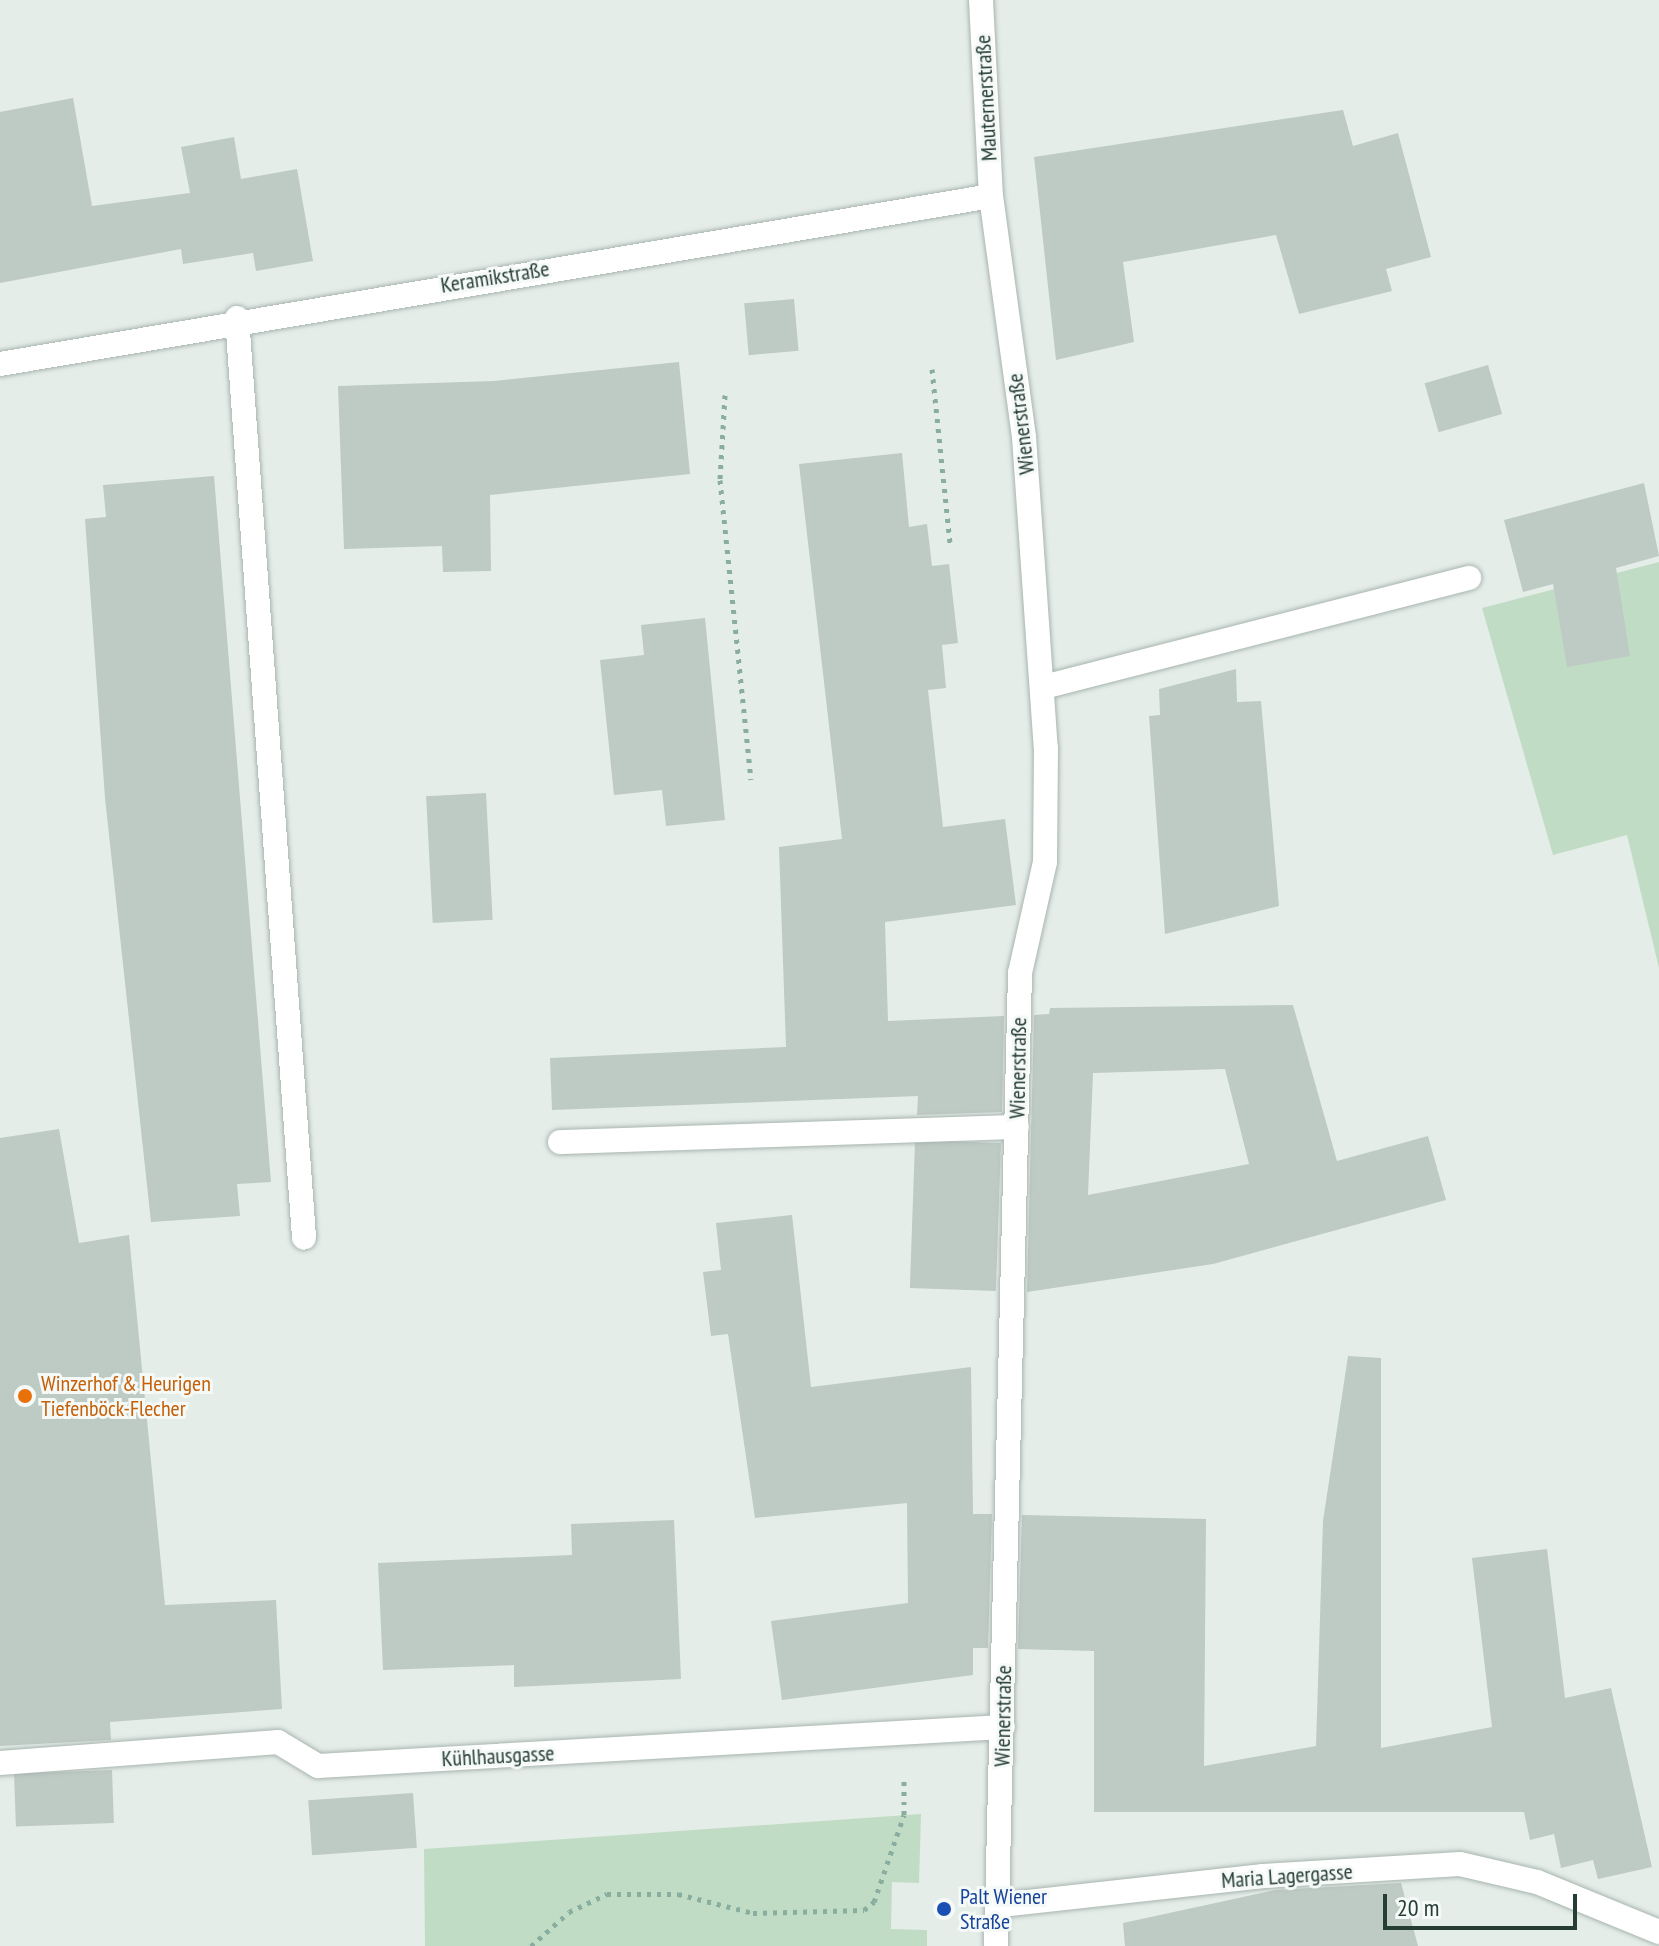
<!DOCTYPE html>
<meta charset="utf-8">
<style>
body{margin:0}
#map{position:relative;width:1659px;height:1946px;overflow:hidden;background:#e5ede9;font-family:"PT Sans Narrow",sans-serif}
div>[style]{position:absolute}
.green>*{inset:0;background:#c0dcc5}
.building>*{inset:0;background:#becac4;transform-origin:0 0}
.path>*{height:5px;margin-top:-2.5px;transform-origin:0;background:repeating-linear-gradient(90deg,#89ad9e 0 4px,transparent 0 10px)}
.roads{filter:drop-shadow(0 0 2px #a8b5af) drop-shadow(0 0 2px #a8b5af)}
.service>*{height:24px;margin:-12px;padding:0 12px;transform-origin:12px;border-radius:12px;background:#fff}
.minor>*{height:24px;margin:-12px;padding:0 12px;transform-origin:12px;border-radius:12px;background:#fff}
.tertiary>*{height:24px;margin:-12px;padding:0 12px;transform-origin:12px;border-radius:12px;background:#fff}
.dots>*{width:22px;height:22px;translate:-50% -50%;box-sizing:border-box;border:4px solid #f5f9f7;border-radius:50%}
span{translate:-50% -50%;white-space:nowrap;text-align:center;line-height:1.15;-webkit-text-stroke:6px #f5f9f7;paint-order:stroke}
.street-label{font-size:22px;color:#263d35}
.food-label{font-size:22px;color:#c56008}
.left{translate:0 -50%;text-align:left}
.transit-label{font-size:22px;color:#164399}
.scale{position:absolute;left:1383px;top:1894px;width:194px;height:36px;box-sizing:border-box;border:4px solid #263d35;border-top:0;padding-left:10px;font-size:24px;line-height:28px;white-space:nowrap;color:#263d35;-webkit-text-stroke:6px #f5f9f7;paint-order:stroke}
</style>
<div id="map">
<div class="green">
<div style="clip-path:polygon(1659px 562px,1659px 968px,1627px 835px,1553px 855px,1482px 608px)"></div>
<div style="clip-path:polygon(921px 1814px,919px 1883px,892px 1882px,891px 1929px,927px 1930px,927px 1946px,425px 1946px,424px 1849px)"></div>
</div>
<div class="building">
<div style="clip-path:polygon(73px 98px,92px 206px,190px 193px,181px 147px,234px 137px,241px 179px,297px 169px,313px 261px,256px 271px,253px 253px,183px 264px,181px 249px,0 283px,0 112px)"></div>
<div style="clip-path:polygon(1343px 110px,1353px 146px,1398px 133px,1431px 257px,1386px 269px,1392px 291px,1299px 314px,1276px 235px,1123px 262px,1134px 342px,1056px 360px,1034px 157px)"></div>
<div style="left:794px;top:299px;width:52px;height:50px;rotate:85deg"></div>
<div style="clip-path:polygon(679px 362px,690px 474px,490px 495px,491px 571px,443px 572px,442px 546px,344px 549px,338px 386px,494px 381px)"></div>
<div style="left:1488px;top:365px;width:51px;height:66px;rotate:74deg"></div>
<div style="clip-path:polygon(902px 453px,909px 527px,927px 524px,932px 566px,949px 564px,958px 643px,942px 645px,946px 688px,928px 690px,943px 827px,1005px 819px,1016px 905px,885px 922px,888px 1021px,1004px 1016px,1002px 1112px,917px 1115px,918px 1096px,552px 1110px,550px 1058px,786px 1047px,779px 847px,842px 839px,799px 464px)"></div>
<div style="clip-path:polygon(214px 476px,271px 1182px,237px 1184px,240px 1216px,151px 1222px,105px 798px,85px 519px,106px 517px,103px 485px)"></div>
<div style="clip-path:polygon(1644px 483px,1659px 556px,1616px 568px,1630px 656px,1567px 667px,1553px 584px,1523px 592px,1504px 520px)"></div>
<div style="clip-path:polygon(705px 618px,725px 820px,666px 826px,662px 790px,614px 795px,600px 660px,644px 655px,641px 625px)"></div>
<div style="clip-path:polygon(1236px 669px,1237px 702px,1261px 701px,1279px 906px,1165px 934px,1149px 716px,1160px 715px,1159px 689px)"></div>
<div style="left:486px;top:793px;width:127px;height:60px;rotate:87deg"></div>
<div style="clip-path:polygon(evenodd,1293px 1005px,1337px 1161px,1428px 1136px,1446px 1200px,1213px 1264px,1027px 1292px,1034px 1015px,1049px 1014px,1050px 1008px,1293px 1005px,1225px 1069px,1249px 1164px,1088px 1195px,1093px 1073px,1225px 1069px)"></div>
<div style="clip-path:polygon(59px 1129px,79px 1243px,129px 1235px,165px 1605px,276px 1600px,282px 1709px,110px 1722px,111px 1740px,0 1746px,0 1138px)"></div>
<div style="left:1001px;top:1143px;width:148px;height:86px;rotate:92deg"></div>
<div style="clip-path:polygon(792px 1215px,811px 1387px,971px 1367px,973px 1514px,992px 1514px,988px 1648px,973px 1648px,973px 1675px,782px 1700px,771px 1621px,908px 1603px,907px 1503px,755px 1518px,728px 1334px,711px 1336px,703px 1272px,721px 1270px,716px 1223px)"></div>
<div style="clip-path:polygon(1348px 1356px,1381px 1358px,1381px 1748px,1492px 1727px,1472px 1558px,1547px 1549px,1565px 1698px,1611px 1688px,1652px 1867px,1598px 1879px,1593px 1860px,1561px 1868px,1554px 1834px,1530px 1840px,1524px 1812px,1094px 1812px,1094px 1651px,1018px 1649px,1022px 1515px,1206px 1519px,1204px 1766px,1316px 1746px,1323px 1521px)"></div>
<div style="clip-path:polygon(674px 1520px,681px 1679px,514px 1687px,514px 1665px,383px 1670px,378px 1563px,572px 1555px,571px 1524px)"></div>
<div style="left:112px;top:1770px;width:53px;height:98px;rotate:88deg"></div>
<div style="left:413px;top:1793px;width:55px;height:105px;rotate:86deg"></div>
<div style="clip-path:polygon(1401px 1883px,1418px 1946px,1125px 1946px,1123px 1923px,1276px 1890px)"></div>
</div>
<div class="path">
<div style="left:932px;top:369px;width:175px;rotate:84.1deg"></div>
<div style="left:725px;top:395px;width:85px;rotate:93.4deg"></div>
<div style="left:720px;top:480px;width:301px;rotate:84.1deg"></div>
<div style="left:531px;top:1946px;width:51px;rotate:-41.8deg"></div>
<div style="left:569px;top:1912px;width:42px;rotate:-25.3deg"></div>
<div style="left:607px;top:1894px;width:71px"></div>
<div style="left:678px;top:1894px;width:77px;rotate:14.2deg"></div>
<div style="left:753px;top:1913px;width:111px;rotate:-1.5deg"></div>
<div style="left:864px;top:1910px;width:13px;rotate:-39deg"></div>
<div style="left:874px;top:1902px;width:92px;rotate:-71deg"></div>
<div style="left:904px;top:1815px;width:38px;rotate:-90deg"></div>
</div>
<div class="roads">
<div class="service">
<div style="left:237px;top:318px;width:922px;rotate:85.83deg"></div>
<div style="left:1044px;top:687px;width:439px;rotate:-14.4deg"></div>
<div style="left:560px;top:1142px;width:457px;rotate:-1.9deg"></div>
</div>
<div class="minor">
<div style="left:0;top:364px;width:1005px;rotate:-9.62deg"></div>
<div style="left:0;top:1763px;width:279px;rotate:-4.3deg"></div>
<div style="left:278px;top:1742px;width:47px;rotate:31deg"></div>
<div style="left:318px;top:1766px;width:686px;rotate:-3.26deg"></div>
<div style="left:1001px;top:1905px;width:264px;rotate:-6.3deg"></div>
<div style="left:1263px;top:1876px;width:197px;rotate:-3.5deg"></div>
<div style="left:1460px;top:1864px;width:79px;rotate:13.2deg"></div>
<div style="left:1537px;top:1882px;width:132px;rotate:22.3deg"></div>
</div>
<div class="tertiary">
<div style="left:981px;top:0;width:196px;rotate:87.1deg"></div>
<div style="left:991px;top:196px;width:243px;rotate:82.2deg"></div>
<div style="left:1024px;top:437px;width:312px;rotate:86deg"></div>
<div style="left:1046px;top:748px;width:114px;rotate:90.5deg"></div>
<div style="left:1045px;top:862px;width:114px;rotate:102.7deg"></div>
<div style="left:1020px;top:973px;width:973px;rotate:91.41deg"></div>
</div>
</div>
<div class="dots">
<div style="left:25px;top:1396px;background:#e8710a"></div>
<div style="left:944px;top:1909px;background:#1a4fb4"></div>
</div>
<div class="street-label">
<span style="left:986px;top:98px;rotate:-93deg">Mauternerstraße</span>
<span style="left:495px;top:277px;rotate:-9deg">Keramikstraße</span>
<span style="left:1021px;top:424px;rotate:-97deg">Wienerstraße</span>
<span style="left:1018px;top:1068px;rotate:-89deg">Wienerstraße</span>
<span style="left:1003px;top:1716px;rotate:-89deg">Wienerstraße</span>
<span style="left:498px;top:1756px;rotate:-3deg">Kühlhausgasse</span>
<span style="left:1287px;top:1876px;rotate:-4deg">Maria Lagergasse</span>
</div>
<div class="food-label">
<span class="left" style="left:41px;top:1396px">Winzerhof &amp; Heurigen<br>Tiefenböck-Flecher</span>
</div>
<div class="transit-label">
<span class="left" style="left:960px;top:1909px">Palt Wiener<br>Straße</span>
</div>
<div class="scale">20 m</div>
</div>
